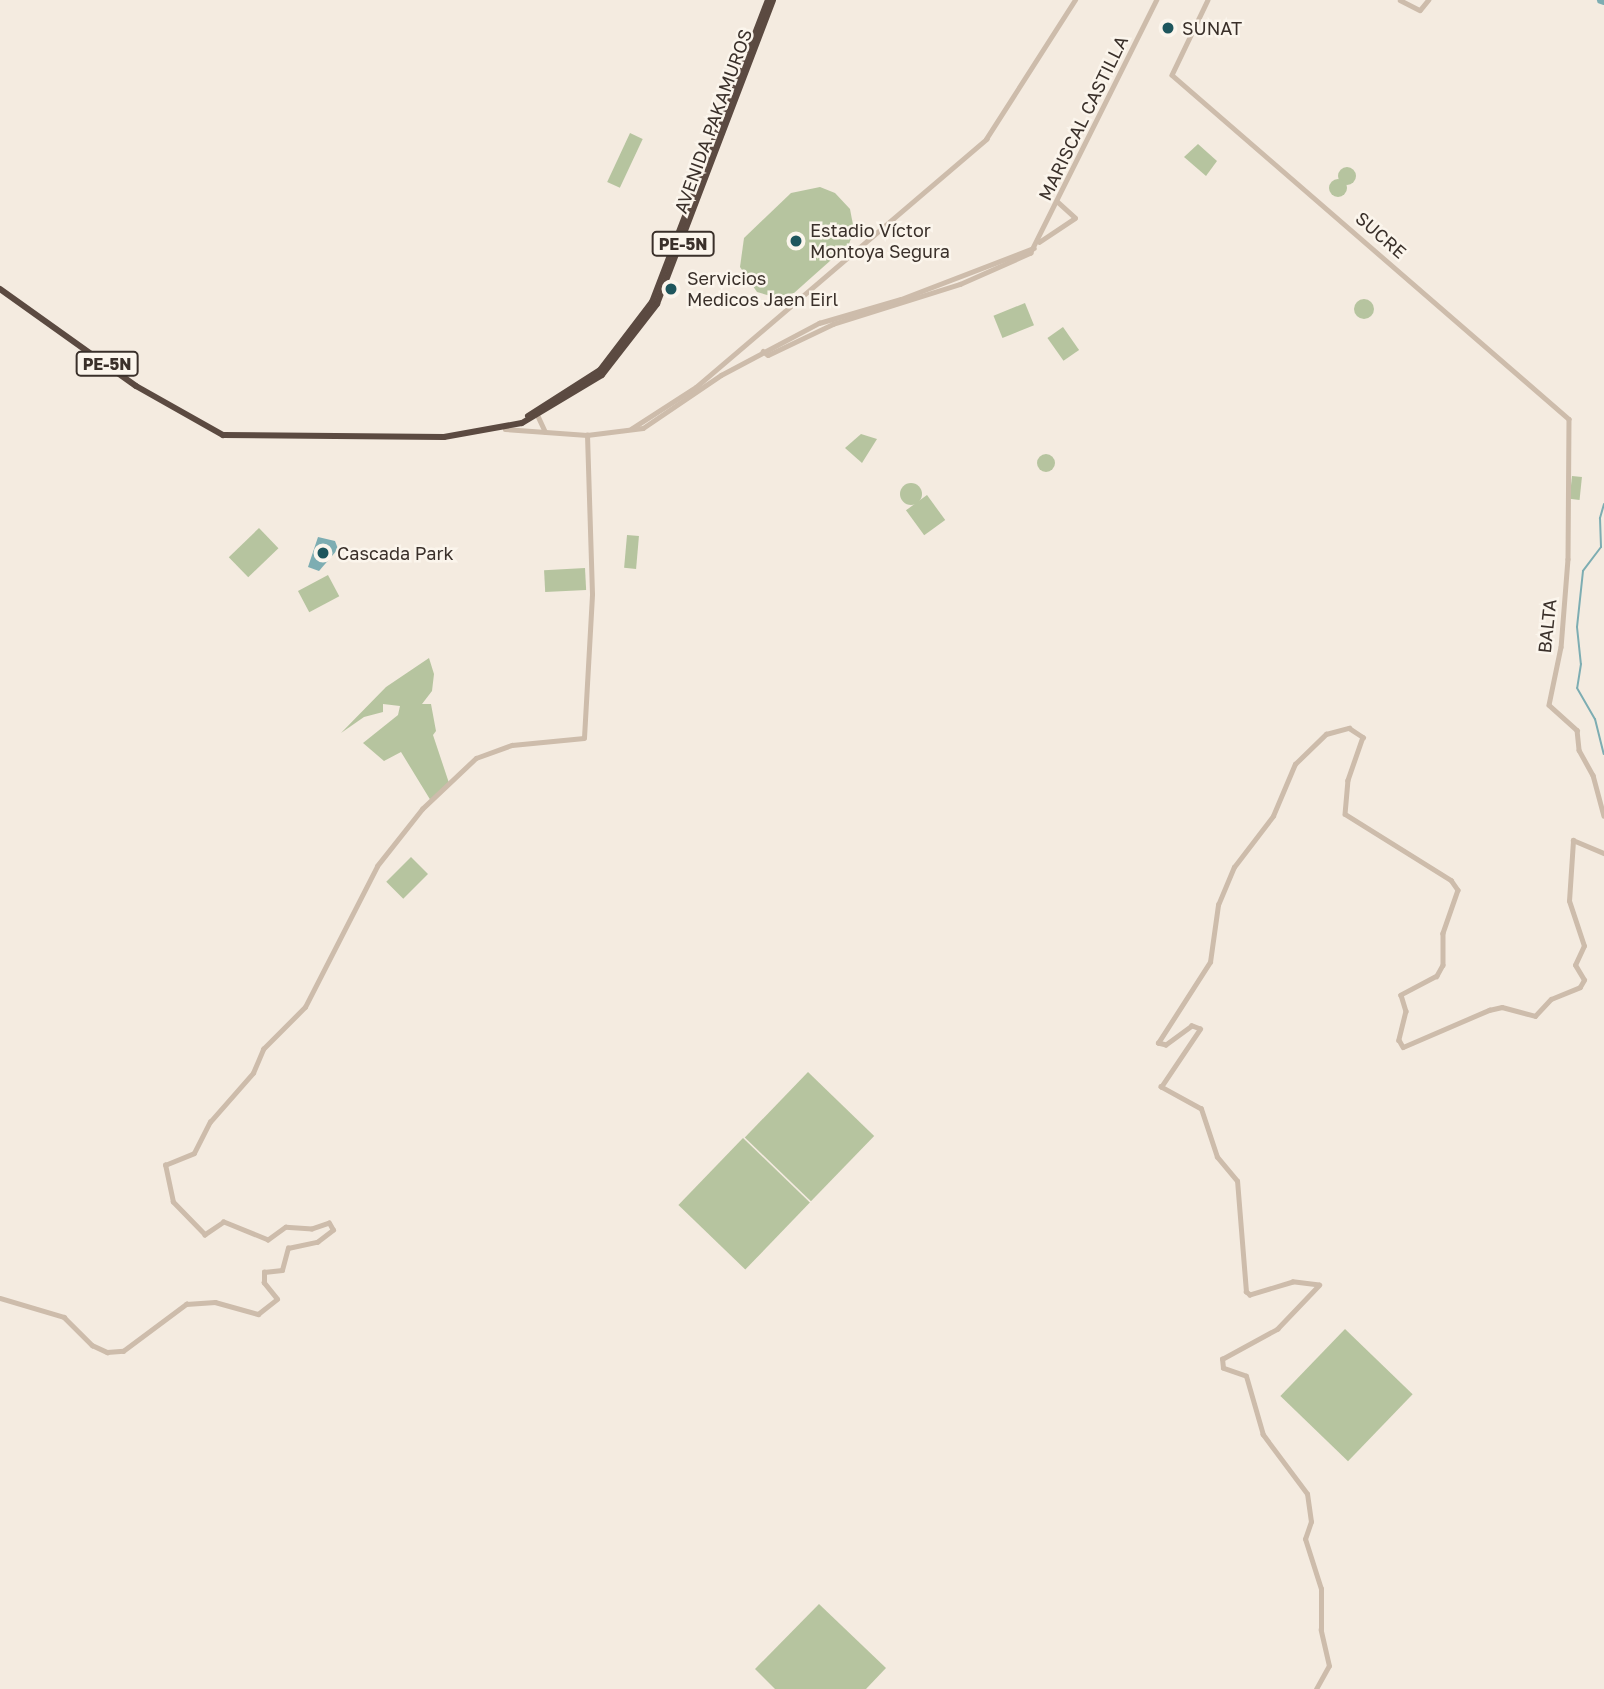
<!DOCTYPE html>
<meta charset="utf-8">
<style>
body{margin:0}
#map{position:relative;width:1604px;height:1689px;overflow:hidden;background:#f4ebe0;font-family:"Golos Text",sans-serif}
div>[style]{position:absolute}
.green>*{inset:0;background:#b6c49f;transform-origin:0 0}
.round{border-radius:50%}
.water>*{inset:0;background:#7dadb2}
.stream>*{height:2px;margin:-1px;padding:0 1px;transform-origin:1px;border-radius:1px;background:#7dadb2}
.river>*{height:8px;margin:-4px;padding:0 4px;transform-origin:4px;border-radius:4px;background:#7dadb2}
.minor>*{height:4.5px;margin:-2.25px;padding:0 2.25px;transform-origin:2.25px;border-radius:2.25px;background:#cdbcab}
.highway>*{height:6px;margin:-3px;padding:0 3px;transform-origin:3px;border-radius:3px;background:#5b4a41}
.dots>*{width:19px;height:19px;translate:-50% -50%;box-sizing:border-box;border:4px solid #fbf5ec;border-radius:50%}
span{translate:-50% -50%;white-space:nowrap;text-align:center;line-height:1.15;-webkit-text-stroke:5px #fbf5ec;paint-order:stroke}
.shield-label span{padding:2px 5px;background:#fbf5ec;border:2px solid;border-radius:5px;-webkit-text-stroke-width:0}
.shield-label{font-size:16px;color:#3a302a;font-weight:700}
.poi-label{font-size:18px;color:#3a302a}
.left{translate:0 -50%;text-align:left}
.street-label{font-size:18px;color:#3a302a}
</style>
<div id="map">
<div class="green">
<div style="left:630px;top:133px;width:14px;height:54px;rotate:25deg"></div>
<div style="clip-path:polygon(1198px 144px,1217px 161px,1206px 176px,1184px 157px)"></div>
<div class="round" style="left:1338px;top:167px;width:18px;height:18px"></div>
<div class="round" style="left:1329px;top:179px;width:18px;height:18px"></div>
<div style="clip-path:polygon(820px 187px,835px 193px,850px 209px,854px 230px,849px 244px,794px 293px,774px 297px,757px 292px,740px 267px,744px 238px,791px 193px)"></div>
<div class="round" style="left:1354px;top:299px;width:20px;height:20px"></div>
<div style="left:1025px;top:303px;width:24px;height:34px;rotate:68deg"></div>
<div style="left:1063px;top:327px;width:28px;height:19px;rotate:55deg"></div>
<div style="clip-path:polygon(861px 434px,877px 439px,862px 463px,845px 448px)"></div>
<div class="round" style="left:1037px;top:454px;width:18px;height:18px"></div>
<div style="left:1572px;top:476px;width:10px;height:23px;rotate:6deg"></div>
<div class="round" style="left:900px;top:483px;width:22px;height:22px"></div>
<div style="left:927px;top:495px;width:31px;height:26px;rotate:54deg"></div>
<div style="left:259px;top:528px;width:28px;height:42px;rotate:46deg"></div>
<div style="left:627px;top:535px;width:12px;height:33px;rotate:5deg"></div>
<div style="left:585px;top:568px;width:22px;height:41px;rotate:87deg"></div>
<div style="left:328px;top:575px;width:24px;height:34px;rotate:62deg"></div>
<div style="clip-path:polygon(429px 658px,434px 674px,432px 691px,422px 704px,431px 704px,436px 731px,433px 735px,449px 783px,431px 801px,401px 752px,384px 761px,363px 743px,398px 715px,400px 706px,383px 704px,383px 712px,364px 717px,341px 733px,386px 687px)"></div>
<div style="left:411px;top:857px;width:24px;height:35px;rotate:45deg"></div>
<div style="left:808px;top:1072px;width:92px;height:91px;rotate:44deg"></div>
<div style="left:743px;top:1138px;width:93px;height:93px;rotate:44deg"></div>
<div style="left:1345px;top:1329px;width:94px;height:93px;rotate:44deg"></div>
<div style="clip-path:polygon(819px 1604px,886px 1668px,866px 1689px,775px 1689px,755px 1669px)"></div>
</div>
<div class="water">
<div style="clip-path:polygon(318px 537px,335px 541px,338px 549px,319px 571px,308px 567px)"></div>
</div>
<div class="stream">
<div style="left:1604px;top:504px;width:15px;rotate:106deg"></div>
<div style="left:1600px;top:518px;width:29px;rotate:88deg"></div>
<div style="left:1601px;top:547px;width:30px;rotate:127deg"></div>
<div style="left:1583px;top:571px;width:56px;rotate:96.1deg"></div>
<div style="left:1577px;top:627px;width:37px;rotate:84deg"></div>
<div style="left:1581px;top:664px;width:24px;rotate:99deg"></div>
<div style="left:1577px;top:688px;width:36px;rotate:60deg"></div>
<div style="left:1595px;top:719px;width:36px;rotate:76deg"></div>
</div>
<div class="river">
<div style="left:1601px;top:0;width:3px;rotate:18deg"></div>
</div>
<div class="minor">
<div style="left:1208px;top:0;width:83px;rotate:115.6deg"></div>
<div style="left:1172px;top:75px;width:525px;rotate:40.91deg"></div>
<div style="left:1569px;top:419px;width:140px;rotate:90.4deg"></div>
<div style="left:1568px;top:559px;width:88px;rotate:94.5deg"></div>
<div style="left:1561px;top:647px;width:59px;rotate:101.7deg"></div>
<div style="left:1549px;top:705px;width:38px;rotate:42deg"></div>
<div style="left:1577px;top:730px;width:20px;rotate:84deg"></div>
<div style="left:1579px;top:750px;width:29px;rotate:61deg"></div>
<div style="left:1593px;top:775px;width:42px;rotate:75deg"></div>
<div style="left:1400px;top:0;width:22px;rotate:27deg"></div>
<div style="left:1420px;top:10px;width:13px;rotate:-51deg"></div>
<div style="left:1039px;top:242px;width:43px;rotate:-33.7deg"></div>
<div style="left:1075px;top:218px;width:24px;rotate:-138deg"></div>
<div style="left:763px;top:351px;width:6px;rotate:39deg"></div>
<div style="left:768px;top:355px;width:72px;rotate:-25.5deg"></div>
<div style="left:833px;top:324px;width:133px;rotate:-17.5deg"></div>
<div style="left:960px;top:284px;width:77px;rotate:-23.9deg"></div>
<div style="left:1030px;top:253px;width:283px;rotate:-63.5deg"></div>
<div style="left:538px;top:416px;width:17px;rotate:65deg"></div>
<div style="left:505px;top:429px;width:82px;rotate:4.2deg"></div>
<div style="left:587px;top:435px;width:56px;rotate:-7.1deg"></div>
<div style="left:643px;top:428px;width:94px;rotate:-34.2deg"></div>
<div style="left:721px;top:375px;width:111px;rotate:-28deg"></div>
<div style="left:819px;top:323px;width:85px;rotate:-16.3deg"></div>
<div style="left:901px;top:299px;width:142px;rotate:-21deg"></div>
<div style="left:631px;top:429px;width:77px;rotate:-32.9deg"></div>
<div style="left:696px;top:387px;width:382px;rotate:-40.5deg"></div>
<div style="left:986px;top:139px;width:165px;rotate:-57.4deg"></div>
<div style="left:0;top:1298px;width:67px;rotate:16.5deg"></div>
<div style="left:64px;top:1317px;width:40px;rotate:45deg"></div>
<div style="left:92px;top:1345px;width:17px;rotate:25deg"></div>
<div style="left:107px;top:1352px;width:16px;rotate:-4deg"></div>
<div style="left:123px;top:1351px;width:79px;rotate:-36.7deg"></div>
<div style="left:186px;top:1304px;width:29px;rotate:-4deg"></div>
<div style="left:215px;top:1302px;width:45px;rotate:15.6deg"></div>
<div style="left:258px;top:1314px;width:24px;rotate:-38deg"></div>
<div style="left:277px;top:1299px;width:21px;rotate:-129deg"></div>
<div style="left:264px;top:1283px;width:11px;rotate:-90deg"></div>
<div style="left:264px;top:1272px;width:18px;rotate:-6deg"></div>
<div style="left:282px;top:1270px;width:23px;rotate:-75deg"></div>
<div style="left:288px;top:1248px;width:30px;rotate:-12deg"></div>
<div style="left:317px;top:1242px;width:20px;rotate:-37deg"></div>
<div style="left:333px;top:1230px;width:8px;rotate:-120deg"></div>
<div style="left:329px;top:1223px;width:18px;rotate:161deg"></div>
<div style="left:312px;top:1229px;width:26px;rotate:-176deg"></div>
<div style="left:286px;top:1227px;width:22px;rotate:144deg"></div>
<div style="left:268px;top:1240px;width:48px;rotate:-157.8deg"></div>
<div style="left:224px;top:1222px;width:23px;rotate:146deg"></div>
<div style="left:205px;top:1235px;width:46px;rotate:-134.1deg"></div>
<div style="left:173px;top:1202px;width:38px;rotate:-102deg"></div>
<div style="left:165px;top:1165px;width:31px;rotate:-22deg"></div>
<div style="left:194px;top:1153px;width:35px;rotate:-63deg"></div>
<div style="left:210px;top:1122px;width:65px;rotate:-48.7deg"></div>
<div style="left:253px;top:1073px;width:26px;rotate:-67deg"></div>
<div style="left:263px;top:1049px;width:59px;rotate:-45deg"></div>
<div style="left:305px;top:1007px;width:158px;rotate:-62.9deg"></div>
<div style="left:377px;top:866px;width:73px;rotate:-51.7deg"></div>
<div style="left:422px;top:809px;width:74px;rotate:-43.4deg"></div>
<div style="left:476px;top:758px;width:38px;rotate:-20deg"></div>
<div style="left:512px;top:745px;width:72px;rotate:-5.6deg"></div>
<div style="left:584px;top:738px;width:144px;rotate:-86.8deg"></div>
<div style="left:592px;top:594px;width:159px;rotate:-91.8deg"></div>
<div style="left:1316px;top:1689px;width:26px;rotate:-61deg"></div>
<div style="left:1329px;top:1666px;width:37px;rotate:-103deg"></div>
<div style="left:1321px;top:1630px;width:41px;rotate:-90deg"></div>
<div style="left:1321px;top:1589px;width:52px;rotate:-107.7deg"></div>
<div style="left:1305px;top:1539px;width:18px;rotate:-71deg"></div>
<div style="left:1311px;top:1522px;width:28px;rotate:-98deg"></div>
<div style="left:1307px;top:1494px;width:74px;rotate:-126.7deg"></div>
<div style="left:1263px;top:1435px;width:61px;rotate:-106.1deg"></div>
<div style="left:1246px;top:1376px;width:24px;rotate:-161deg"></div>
<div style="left:1223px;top:1368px;width:9px;rotate:-96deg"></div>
<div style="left:1222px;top:1359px;width:63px;rotate:-28.6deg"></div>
<div style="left:1277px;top:1329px;width:61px;rotate:-46.3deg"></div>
<div style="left:1319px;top:1285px;width:26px;rotate:-173deg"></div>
<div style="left:1293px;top:1282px;width:45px;rotate:163.2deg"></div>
<div style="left:1250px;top:1295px;width:5px;rotate:-143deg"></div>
<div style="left:1246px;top:1292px;width:111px;rotate:-94.6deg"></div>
<div style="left:1237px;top:1181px;width:31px;rotate:-130deg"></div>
<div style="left:1217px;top:1157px;width:51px;rotate:-108.4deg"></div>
<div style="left:1201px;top:1109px;width:46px;rotate:-151.2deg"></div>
<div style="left:1161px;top:1087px;width:70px;rotate:-56.1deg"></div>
<div style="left:1200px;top:1029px;width:9px;rotate:-159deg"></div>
<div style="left:1192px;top:1026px;width:32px;rotate:144deg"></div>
<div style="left:1166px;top:1045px;width:8px;rotate:-166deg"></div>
<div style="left:1158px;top:1043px;width:96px;rotate:-57.3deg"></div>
<div style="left:1210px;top:962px;width:58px;rotate:-82deg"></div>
<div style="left:1218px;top:905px;width:41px;rotate:-67.2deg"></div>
<div style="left:1234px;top:867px;width:64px;rotate:-52.6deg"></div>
<div style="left:1273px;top:816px;width:56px;rotate:-67.1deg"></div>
<div style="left:1295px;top:764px;width:43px;rotate:-44.1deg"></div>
<div style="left:1326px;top:734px;width:24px;rotate:-15deg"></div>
<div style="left:1349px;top:728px;width:17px;rotate:33deg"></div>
<div style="left:1363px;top:737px;width:46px;rotate:109.2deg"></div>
<div style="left:1348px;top:780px;width:34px;rotate:95deg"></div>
<div style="left:1345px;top:814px;width:125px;rotate:31.9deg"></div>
<div style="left:1451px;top:880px;width:12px;rotate:55deg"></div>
<div style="left:1458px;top:890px;width:46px;rotate:109.2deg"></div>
<div style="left:1443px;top:933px;width:32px;rotate:90deg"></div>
<div style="left:1443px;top:965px;width:13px;rotate:119deg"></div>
<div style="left:1437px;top:976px;width:41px;rotate:152.2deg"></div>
<div style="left:1401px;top:995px;width:17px;rotate:73deg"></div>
<div style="left:1406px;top:1011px;width:30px;rotate:104deg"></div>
<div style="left:1399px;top:1040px;width:8px;rotate:60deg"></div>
<div style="left:1403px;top:1047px;width:94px;rotate:-23.3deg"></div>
<div style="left:1489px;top:1010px;width:13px;rotate:-13deg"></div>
<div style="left:1502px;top:1007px;width:34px;rotate:15deg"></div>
<div style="left:1535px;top:1016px;width:23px;rotate:-47deg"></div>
<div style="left:1551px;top:999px;width:31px;rotate:-22deg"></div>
<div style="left:1580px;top:987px;width:8px;rotate:-60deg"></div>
<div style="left:1584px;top:980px;width:17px;rotate:-121deg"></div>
<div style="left:1575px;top:965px;width:21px;rotate:-65deg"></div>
<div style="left:1584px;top:946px;width:47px;rotate:-108.4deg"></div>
<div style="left:1569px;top:901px;width:61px;rotate:-86.2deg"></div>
<div style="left:1573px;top:840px;width:34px;rotate:23deg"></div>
</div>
<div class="highway">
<div style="left:0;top:289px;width:167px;rotate:35.5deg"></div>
<div style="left:136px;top:386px;width:100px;rotate:29.4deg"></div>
<div style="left:223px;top:435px;width:221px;rotate:0.5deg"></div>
<div style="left:444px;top:437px;width:79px;rotate:-10.2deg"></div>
<div style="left:522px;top:423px;width:93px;rotate:-31deg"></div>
<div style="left:602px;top:375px;width:90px;rotate:-52.2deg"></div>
<div style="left:657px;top:304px;width:325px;rotate:-69.1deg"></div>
<div style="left:528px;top:416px;width:85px;rotate:-32.6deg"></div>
<div style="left:600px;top:370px;width:86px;rotate:-52.6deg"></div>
<div style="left:652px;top:302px;width:324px;rotate:-69deg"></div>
</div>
<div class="dots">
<div style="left:1168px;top:28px;background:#1e565d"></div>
<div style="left:796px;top:241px;background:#1e565d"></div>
<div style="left:671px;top:289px;background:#1e565d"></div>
<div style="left:323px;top:553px;background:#1e565d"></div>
</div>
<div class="shield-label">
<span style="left:683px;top:244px">PE-5N</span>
<span style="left:107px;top:364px">PE-5N</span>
</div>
<div class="poi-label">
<span class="left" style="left:1182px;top:28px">SUNAT</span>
<span class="left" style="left:810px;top:241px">Estadio Víctor<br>Montoya Segura</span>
<span class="left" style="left:687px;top:289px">Servicios<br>Medicos Jaen Eirl</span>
<span class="left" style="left:337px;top:553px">Cascada Park</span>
</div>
<div class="street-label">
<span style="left:1083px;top:118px;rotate:-64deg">MARISCAL CASTILLA</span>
<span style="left:713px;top:121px;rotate:-70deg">AVENIDA PAKAMUROS</span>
<span style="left:1381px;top:235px;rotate:41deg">SUCRE</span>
<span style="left:1547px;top:626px;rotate:-84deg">BALTA</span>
</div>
</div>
